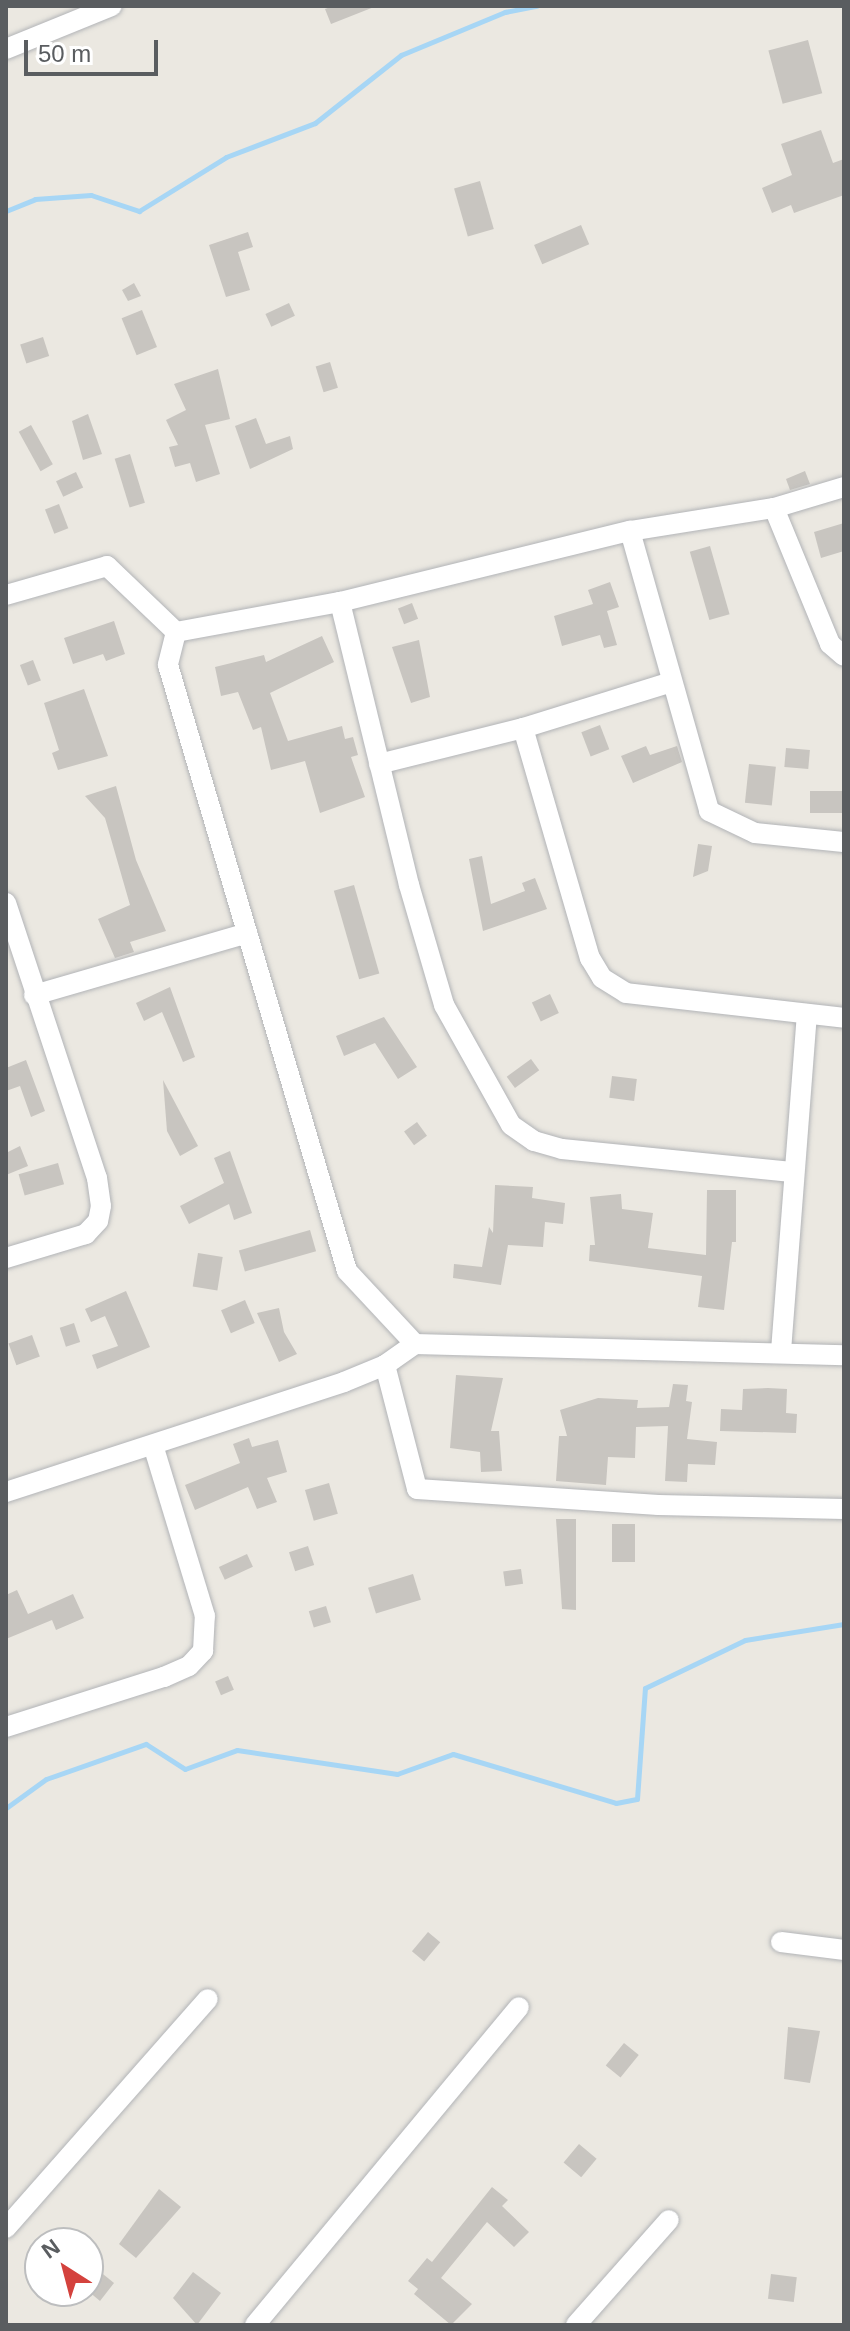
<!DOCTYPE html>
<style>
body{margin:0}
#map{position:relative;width:850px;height:2331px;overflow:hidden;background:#ebe8e1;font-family:Helvetica,sans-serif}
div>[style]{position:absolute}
.stream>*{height:5px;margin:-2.5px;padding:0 2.5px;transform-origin:2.5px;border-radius:2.5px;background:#a7d6f5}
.building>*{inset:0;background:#c8c5c0;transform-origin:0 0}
.roads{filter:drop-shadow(0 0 2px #b2b4b7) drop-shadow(0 0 2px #b2b4b7)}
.minor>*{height:20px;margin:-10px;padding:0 10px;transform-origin:10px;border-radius:10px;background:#fff}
span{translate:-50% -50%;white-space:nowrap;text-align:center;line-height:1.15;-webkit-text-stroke:6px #fff;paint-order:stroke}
.frame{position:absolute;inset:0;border:8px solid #5a5d60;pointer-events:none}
.north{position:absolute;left:24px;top:2227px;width:80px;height:80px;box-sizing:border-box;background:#fff;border:2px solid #bdbebf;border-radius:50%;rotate:324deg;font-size:22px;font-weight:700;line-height:32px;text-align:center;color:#5a5d60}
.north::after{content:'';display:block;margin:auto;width:28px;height:36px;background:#d4423d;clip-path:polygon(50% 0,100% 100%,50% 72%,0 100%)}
.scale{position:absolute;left:24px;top:40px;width:134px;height:36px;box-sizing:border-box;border:4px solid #5a5d60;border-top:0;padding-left:10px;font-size:24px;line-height:28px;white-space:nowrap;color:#5a5d60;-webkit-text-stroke:6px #fff;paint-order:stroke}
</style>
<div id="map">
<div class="stream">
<div style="left:6px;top:211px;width:31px;rotate:-22deg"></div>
<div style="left:35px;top:199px;width:56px;rotate:-4.1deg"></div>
<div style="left:91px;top:195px;width:51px;rotate:18.4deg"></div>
<div style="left:139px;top:211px;width:102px;rotate:-31.8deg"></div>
<div style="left:226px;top:157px;width:95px;rotate:-20.9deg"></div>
<div style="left:315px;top:123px;width:110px;rotate:-38.3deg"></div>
<div style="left:401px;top:55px;width:113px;rotate:-22.5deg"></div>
<div style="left:505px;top:12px;width:32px;rotate:-11deg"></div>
<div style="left:6px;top:1808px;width:49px;rotate:-35.9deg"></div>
<div style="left:46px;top:1779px;width:106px;rotate:-19.3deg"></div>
<div style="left:146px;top:1744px;width:46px;rotate:32.7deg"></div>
<div style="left:185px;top:1769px;width:55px;rotate:-20.1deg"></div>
<div style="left:237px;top:1750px;width:162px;rotate:8.5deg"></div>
<div style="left:397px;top:1774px;width:59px;rotate:-19.7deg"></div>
<div style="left:453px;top:1754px;width:170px;rotate:16.7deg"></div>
<div style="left:616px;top:1803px;width:21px;rotate:-11deg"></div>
<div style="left:637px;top:1799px;width:111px;rotate:-85.9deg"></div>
<div style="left:645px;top:1688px;width:111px;rotate:-25.6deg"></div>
<div style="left:745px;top:1640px;width:100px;rotate:-9.2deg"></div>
</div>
<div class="building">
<div style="clip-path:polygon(333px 6px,374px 6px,374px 7px,331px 24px,325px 9px)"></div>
<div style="left:808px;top:40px;width:55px;height:41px;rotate:75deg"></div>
<div style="clip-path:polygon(821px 130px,833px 163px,844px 159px,844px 195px,794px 213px,791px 205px,772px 213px,762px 188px,792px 175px,781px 144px)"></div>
<div style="left:480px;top:181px;width:50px;height:27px;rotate:74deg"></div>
<div style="left:581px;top:225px;width:21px;height:51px;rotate:67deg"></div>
<div style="clip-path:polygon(248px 232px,253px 247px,238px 252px,250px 290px,226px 297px,209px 245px)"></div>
<div style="clip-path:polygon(134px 283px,141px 296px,128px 301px,122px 290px)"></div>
<div style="left:289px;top:303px;width:14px;height:26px;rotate:65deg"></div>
<div style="left:142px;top:310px;width:40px;height:22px;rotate:68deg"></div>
<div style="left:43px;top:337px;width:20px;height:24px;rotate:72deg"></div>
<div style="left:330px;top:362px;width:27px;height:15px;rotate:73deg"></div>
<div style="clip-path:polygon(218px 369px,230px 419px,205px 425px,220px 474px,196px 482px,190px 463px,175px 467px,169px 447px,178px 445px,166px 420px,186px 410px,174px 384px)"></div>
<div style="clip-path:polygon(88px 414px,102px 454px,83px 460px,72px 421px)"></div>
<div style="clip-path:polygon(256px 418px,266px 444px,290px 436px,293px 449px,250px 469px,235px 426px)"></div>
<div style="left:31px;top:425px;width:45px;height:14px;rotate:61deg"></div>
<div style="left:130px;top:454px;width:51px;height:16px;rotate:73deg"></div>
<div style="clip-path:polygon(805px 471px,810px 484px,790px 490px,786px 479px)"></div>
<div style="left:76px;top:472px;width:17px;height:22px;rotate:65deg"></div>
<div style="left:59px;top:504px;width:26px;height:15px;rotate:69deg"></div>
<div style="clip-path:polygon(844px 523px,844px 551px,821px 558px,814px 532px)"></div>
<div style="left:710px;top:546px;width:71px;height:21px;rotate:74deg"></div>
<div style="clip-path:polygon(610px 582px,619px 607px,607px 611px,617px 645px,604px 648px,600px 635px,562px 646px,554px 616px,593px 604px,588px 590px)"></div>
<div style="left:412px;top:603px;width:17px;height:15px;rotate:69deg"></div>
<div style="clip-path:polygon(114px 621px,125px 654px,106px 661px,103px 654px,73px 664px,64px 638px)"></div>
<div style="clip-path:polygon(322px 636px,334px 662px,270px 693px,288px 741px,342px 726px,345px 739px,353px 737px,358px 755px,351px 757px,365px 797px,320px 813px,305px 761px,271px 770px,261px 727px,253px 730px,238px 692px,221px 696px,215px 667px,264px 655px,266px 662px)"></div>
<div style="clip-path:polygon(419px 640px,430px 697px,411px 703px,392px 647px)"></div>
<div style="left:33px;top:660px;width:22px;height:14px;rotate:69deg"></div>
<div style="clip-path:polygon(84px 689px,108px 756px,58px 770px,52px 753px,59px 750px,44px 703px)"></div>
<div style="left:600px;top:725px;width:26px;height:20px;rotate:69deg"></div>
<div style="clip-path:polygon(646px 746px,650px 755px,677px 746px,682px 762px,633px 783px,621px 756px)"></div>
<div style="left:786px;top:748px;width:24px;height:19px;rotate:5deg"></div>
<div style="left:749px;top:764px;width:27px;height:39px;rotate:6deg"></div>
<div style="clip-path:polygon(116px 786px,136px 860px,166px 931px,130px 942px,134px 952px,115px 958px,98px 919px,130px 905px,105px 818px,85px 796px)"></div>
<div style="left:810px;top:791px;width:34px;height:22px"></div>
<div style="clip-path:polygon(698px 844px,712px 846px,708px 871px,693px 877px)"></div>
<div style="clip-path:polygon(482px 856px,491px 904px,525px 891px,522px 883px,535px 878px,547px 909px,483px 931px,469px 859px)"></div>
<div style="left:354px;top:885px;width:92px;height:21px;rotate:74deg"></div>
<div style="clip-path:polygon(170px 987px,195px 1057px,183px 1062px,162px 1012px,144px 1021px,136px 1003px)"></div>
<div style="left:550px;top:994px;width:21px;height:20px;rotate:65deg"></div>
<div style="clip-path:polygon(384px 1017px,417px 1067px,398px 1079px,375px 1043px,344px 1056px,336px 1036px)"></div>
<div style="left:531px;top:1059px;width:14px;height:30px;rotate:54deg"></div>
<div style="clip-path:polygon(26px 1060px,45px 1111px,31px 1117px,20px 1086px,6px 1091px,6px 1068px)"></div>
<div style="left:612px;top:1076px;width:25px;height:22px;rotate:7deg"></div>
<div style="clip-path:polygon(163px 1080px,198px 1146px,180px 1156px,167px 1131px)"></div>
<div style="left:417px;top:1122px;width:17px;height:16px;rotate:54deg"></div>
<div style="clip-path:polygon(20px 1146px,28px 1166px,6px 1175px,6px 1153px)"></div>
<div style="clip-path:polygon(230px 1151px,252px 1213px,234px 1220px,229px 1204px,189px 1224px,180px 1206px,224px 1183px,214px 1158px)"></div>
<div style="left:58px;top:1163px;width:22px;height:41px;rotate:74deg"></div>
<div style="clip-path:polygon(495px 1185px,533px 1187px,532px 1198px,565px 1203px,563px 1224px,545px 1222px,543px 1247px,508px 1245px,501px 1285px,453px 1278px,454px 1264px,482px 1267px,489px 1227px,493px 1233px)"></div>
<div style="clip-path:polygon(707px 1190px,736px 1190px,736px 1242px,732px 1242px,724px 1310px,698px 1307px,702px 1276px,589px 1261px,590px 1245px,595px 1245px,590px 1197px,621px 1194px,622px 1209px,653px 1213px,648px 1248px,706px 1255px)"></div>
<div style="left:310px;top:1230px;width:22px;height:74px;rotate:74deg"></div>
<div style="left:198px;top:1253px;width:25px;height:34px;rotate:9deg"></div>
<div style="clip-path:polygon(126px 1291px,150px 1347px,97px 1369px,92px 1355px,118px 1346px,105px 1316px,91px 1322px,85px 1309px)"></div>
<div style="left:245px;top:1300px;width:25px;height:26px;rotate:67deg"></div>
<div style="clip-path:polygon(279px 1308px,284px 1332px,297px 1354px,279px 1362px,257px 1313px)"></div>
<div style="left:74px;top:1323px;width:20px;height:15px;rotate:72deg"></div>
<div style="left:32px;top:1335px;width:23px;height:25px;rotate:70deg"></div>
<div style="clip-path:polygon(456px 1375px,503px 1378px,491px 1431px,499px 1431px,502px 1471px,481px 1472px,480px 1452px,450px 1448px)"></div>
<div style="clip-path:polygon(673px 1384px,688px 1385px,686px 1401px,692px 1402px,687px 1439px,717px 1442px,715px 1465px,688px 1464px,687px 1482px,665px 1481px,668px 1426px,636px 1427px,635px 1458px,608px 1457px,606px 1485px,556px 1481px,559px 1436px,567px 1436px,560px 1410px,598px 1398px,638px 1400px,637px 1408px,669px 1407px)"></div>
<div style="clip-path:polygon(768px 1388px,787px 1389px,786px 1413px,797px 1414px,796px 1433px,720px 1431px,721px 1409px,742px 1410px,743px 1389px)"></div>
<div style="clip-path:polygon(249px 1438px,252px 1447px,278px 1440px,287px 1472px,267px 1478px,277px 1502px,257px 1509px,248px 1487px,195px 1510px,185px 1485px,240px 1463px,233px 1444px)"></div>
<div style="left:329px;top:1483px;width:32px;height:25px;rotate:74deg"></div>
<div style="clip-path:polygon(556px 1519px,576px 1519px,576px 1610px,562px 1609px)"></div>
<div style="left:612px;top:1524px;width:23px;height:38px"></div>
<div style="left:308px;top:1546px;width:20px;height:20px;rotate:72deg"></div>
<div style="left:247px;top:1554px;width:14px;height:31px;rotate:65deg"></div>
<div style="left:521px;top:1569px;width:15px;height:18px;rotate:82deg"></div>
<div style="left:413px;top:1574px;width:27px;height:47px;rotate:73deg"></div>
<div style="clip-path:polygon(17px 1590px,28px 1614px,73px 1594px,84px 1618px,56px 1630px,52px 1620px,6px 1639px,6px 1595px)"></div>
<div style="left:326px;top:1606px;width:17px;height:18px;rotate:73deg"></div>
<div style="left:228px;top:1676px;width:15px;height:14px;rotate:67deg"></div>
<div style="left:428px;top:1932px;width:16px;height:25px;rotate:40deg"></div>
<div style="clip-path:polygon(788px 2027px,820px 2031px,810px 2083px,784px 2079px)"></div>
<div style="left:624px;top:2043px;width:19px;height:29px;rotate:39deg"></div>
<div style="left:579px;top:2144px;width:23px;height:24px;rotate:40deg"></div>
<div style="clip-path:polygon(492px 2187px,508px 2200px,502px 2206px,529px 2232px,514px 2247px,487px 2222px,441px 2278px,472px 2304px,451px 2325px,414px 2294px,418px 2289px,408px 2281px,427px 2258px,432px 2262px)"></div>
<div style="clip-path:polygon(159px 2189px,181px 2207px,136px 2258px,119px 2244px)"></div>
<div style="clip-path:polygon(98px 2270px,114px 2283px,100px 2301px,88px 2291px)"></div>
<div style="clip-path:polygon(193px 2272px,221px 2293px,197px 2325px,173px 2298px)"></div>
<div style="left:771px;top:2274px;width:26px;height:25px;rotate:7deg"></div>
</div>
<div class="roads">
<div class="minor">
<div style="left:6px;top:49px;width:114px;rotate:-22.1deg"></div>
<div style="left:774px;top:508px;width:147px;rotate:67.6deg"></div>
<div style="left:830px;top:644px;width:18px;rotate:41deg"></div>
<div style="left:630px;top:531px;width:291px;rotate:74.2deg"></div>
<div style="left:709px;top:811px;width:51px;rotate:25.6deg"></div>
<div style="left:755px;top:833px;width:89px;rotate:5.8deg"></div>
<div style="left:6px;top:595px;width:105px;rotate:-16deg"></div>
<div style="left:107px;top:566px;width:95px;rotate:43.7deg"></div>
<div style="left:176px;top:632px;width:167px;rotate:-10.4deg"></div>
<div style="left:340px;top:602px;width:299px;rotate:-13.8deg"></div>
<div style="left:630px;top:531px;width:146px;rotate:-9.1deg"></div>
<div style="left:774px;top:508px;width:73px;rotate:-16.7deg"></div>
<div style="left:340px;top:602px;width:291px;rotate:76.3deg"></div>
<div style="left:409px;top:885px;width:125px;rotate:73.7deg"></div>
<div style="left:444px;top:1005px;width:137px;rotate:60.8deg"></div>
<div style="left:511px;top:1125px;width:28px;rotate:35deg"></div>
<div style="left:534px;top:1141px;width:29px;rotate:16deg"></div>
<div style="left:562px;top:1149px;width:231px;rotate:5.7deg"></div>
<div style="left:176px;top:632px;width:34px;rotate:104deg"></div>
<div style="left:168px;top:665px;width:632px;rotate:73.54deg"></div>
<div style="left:347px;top:1271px;width:100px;rotate:47deg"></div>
<div style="left:415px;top:1344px;width:429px;rotate:1.5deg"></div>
<div style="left:523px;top:728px;width:240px;rotate:73.8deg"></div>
<div style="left:590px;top:958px;width:23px;rotate:59deg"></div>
<div style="left:602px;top:978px;width:28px;rotate:32deg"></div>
<div style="left:626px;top:993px;width:219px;rotate:6.5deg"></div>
<div style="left:379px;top:764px;width:148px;rotate:-14deg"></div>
<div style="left:523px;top:728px;width:156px;rotate:-17.2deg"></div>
<div style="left:6px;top:903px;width:290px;rotate:71.7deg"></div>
<div style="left:97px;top:1178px;width:28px;rotate:82deg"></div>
<div style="left:101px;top:1206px;width:15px;rotate:101deg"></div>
<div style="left:98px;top:1221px;width:18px;rotate:133deg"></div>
<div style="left:86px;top:1234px;width:84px;rotate:163.3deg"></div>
<div style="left:34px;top:995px;width:222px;rotate:-16.2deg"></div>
<div style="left:781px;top:1351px;width:338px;rotate:-85.6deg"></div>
<div style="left:385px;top:1365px;width:128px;rotate:75.5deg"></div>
<div style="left:417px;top:1489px;width:242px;rotate:3.8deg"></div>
<div style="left:658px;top:1505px;width:186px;rotate:1.2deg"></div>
<div style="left:6px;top:1492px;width:355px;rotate:-18deg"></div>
<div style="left:344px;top:1382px;width:44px;rotate:-22.5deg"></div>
<div style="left:385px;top:1365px;width:37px;rotate:-35deg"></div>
<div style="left:6px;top:1727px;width:166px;rotate:-17.6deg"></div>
<div style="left:164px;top:1677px;width:27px;rotate:-24deg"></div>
<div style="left:189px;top:1666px;width:21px;rotate:-47deg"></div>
<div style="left:203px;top:1651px;width:35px;rotate:-87deg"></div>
<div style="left:205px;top:1616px;width:176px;rotate:-106.9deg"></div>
<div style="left:781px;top:1942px;width:64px;rotate:7.2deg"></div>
<div style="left:6px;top:2228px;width:305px;rotate:-48.6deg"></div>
<div style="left:255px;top:2325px;width:413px;rotate:-50.3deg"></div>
<div style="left:576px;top:2325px;width:140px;rotate:-48.5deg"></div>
</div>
</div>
<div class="frame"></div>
<div class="north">N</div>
<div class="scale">50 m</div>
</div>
